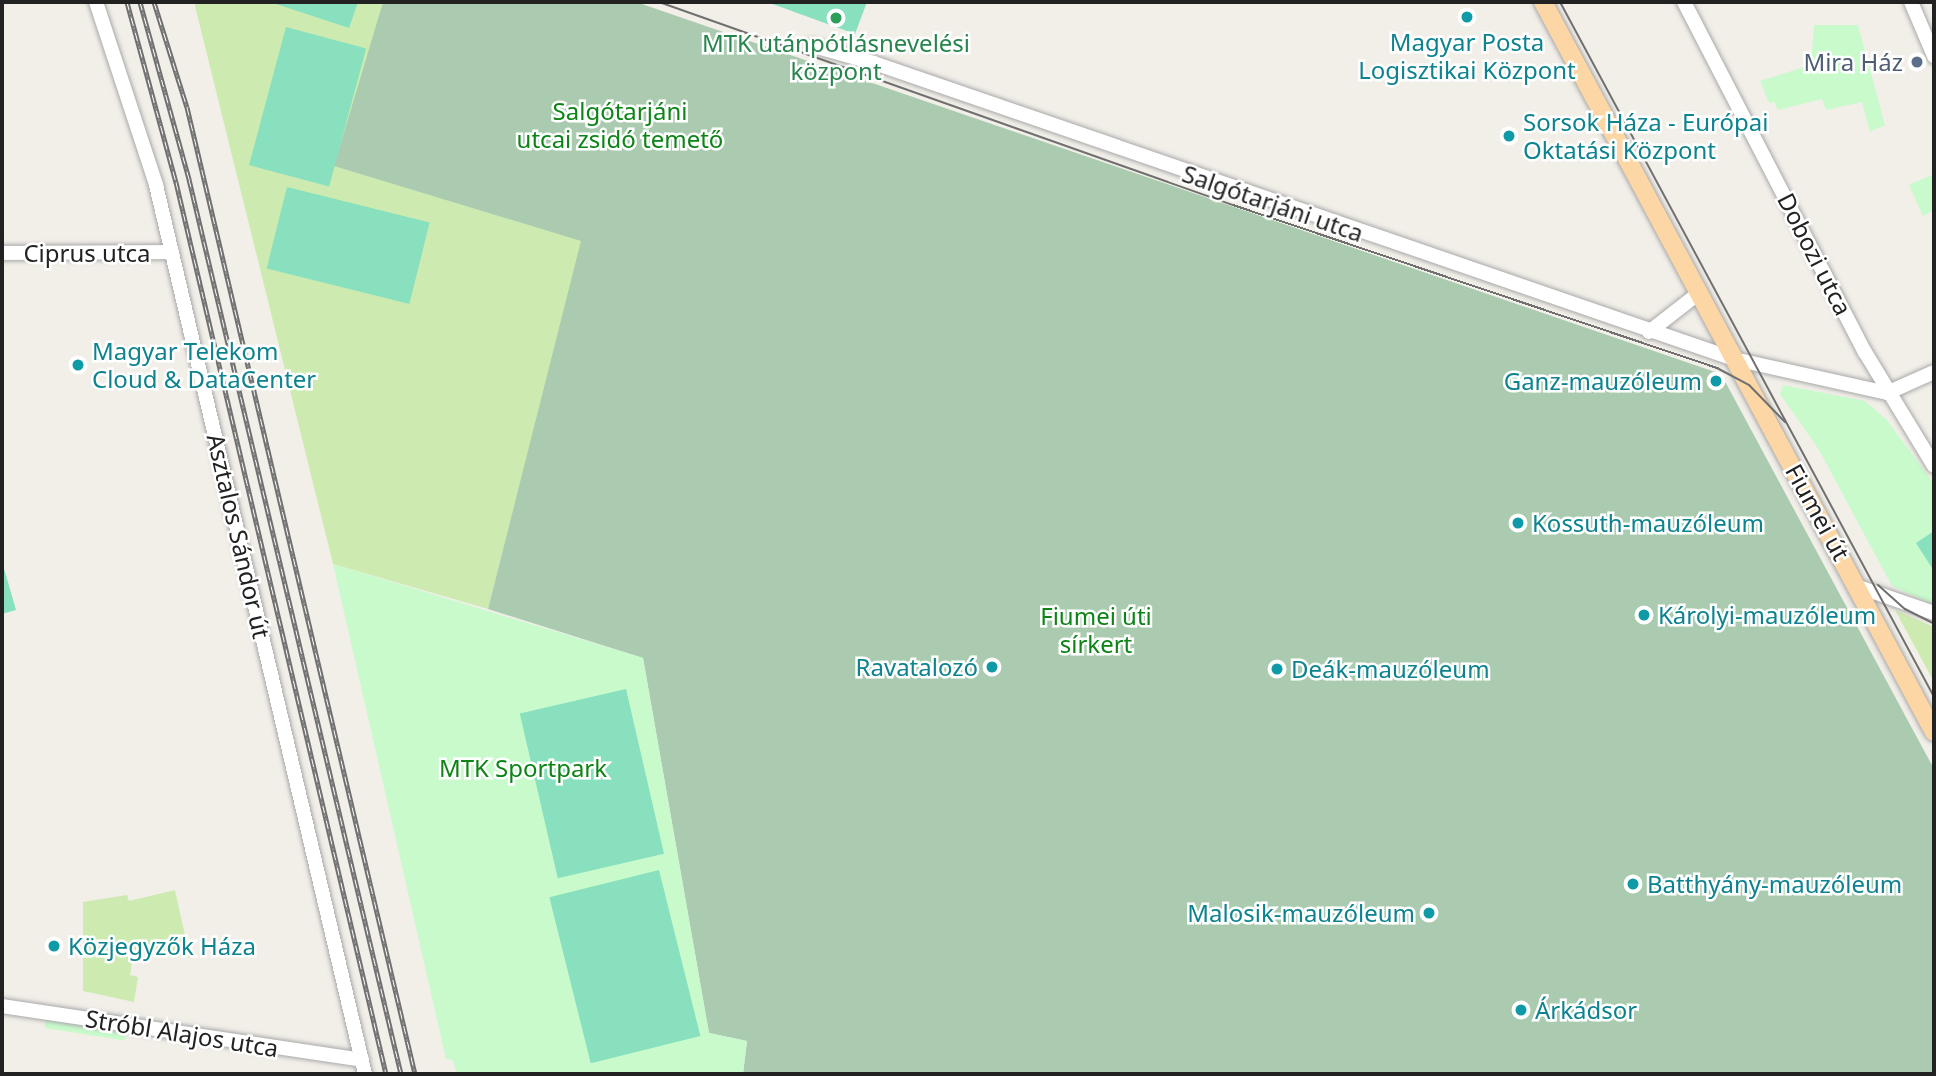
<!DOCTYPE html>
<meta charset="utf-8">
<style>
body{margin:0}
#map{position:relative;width:1936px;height:1076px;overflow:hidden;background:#f2efe9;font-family:"Noto Sans",sans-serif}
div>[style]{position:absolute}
.grass>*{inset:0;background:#cdebb0}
.cemetery>*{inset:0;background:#aacbaf}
.park>*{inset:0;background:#c8facc;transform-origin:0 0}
.pitch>*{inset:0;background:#88e0be;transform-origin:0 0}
.roads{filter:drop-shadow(0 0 2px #a9a9a9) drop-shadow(0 0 2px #a9a9a9)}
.minor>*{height:14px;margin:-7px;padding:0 7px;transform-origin:7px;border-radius:7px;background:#fff}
.major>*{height:18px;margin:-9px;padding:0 9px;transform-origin:9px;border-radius:9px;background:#fcd6a4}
.tram>*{height:2px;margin:-1px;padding:0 1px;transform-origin:1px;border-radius:1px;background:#707070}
.rail>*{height:5px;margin-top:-2.5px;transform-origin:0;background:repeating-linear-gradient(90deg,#fff 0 8px,#707070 0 16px);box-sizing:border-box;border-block:2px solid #707070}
.dots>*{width:19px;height:19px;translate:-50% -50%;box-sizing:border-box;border:4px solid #fff;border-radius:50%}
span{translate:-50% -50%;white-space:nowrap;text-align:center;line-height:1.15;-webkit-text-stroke:5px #fff;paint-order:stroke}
.culture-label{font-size:24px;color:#0d838f}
.left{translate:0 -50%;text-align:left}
.right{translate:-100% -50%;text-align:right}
.leisure-label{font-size:24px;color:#27864d}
.service-label{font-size:24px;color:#4e5e75}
.park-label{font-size:24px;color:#0c8416}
.street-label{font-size:24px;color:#222}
.frame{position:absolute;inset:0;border:4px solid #222;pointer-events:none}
</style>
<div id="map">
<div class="grass">
<div style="clip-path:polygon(194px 2px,383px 2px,335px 166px,582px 241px,488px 609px,333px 564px)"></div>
<div style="clip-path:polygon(1895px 610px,1934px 627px,1934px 682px)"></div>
<div style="clip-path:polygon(175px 890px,190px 958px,134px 950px,130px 975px,138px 977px,134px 1002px,83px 991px,83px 902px,127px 895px,129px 901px)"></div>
</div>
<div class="cemetery">
<div style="clip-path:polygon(383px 2px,636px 2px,1721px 374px,1934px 769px,1934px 1074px,743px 1074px,747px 1041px,709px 1033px,643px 658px,488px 609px,581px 241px,334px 166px)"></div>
</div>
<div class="park">
<div style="clip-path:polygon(1814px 25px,1858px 25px,1885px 125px,1870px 132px,1862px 102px,1826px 110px,1822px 99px,1778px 110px,1774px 102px,1769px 103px,1760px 81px,1811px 65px)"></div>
<div style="clip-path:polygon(1934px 174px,1934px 210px,1923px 216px,1909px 185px)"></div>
<div style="clip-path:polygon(1783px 385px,1865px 401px,1887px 420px,1934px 484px,1934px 605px,1892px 586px,1819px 450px,1780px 394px)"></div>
<div style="clip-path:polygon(333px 564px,643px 658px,709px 1033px,747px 1041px,743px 1074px,457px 1074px,453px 1060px,446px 1059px)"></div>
<div style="left:46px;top:1019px;width:81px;height:9px;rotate:9deg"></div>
</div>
<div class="pitch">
<div style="clip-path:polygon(270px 2px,358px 2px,349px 28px)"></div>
<div style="clip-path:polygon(767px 2px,867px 2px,855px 34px)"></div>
<div style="left:286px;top:27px;width:83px;height:143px;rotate:15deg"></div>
<div style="left:287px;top:187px;width:147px;height:84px;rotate:14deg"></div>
<div style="clip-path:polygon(1934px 531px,1934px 571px,1916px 543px)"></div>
<div style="clip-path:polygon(3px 565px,16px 610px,2px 614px,2px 566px)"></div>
<div style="left:626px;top:689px;width:169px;height:109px;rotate:77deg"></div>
<div style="left:659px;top:870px;width:171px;height:113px;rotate:76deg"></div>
</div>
<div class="roads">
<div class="minor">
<div style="left:96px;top:2px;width:193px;rotate:71.8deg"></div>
<div style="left:156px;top:185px;width:913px;rotate:76.77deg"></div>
<div style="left:1684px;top:2px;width:394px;rotate:62.7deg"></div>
<div style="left:1865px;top:352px;width:133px;rotate:58.8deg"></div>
<div style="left:1911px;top:2px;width:59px;rotate:66.9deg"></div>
<div style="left:813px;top:46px;width:63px;rotate:15.6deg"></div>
<div style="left:874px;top:63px;width:910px;rotate:18.99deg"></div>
<div style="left:1734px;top:359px;width:157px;rotate:12.5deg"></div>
<div style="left:1887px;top:393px;width:51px;rotate:-24.1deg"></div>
<div style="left:2px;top:253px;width:170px;rotate:-0.3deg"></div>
<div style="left:1649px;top:332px;width:63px;rotate:-38deg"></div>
<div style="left:1859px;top:587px;width:79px;rotate:19.1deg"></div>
<div style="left:2px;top:1006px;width:364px;rotate:8.5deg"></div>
</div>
<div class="major">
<div style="left:1543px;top:2px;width:828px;rotate:61.83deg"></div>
</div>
</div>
<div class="tram">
<div style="left:659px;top:2px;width:609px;rotate:19.48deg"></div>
<div style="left:1233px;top:205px;width:511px;rotate:18.61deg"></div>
<div style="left:1717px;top:368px;width:36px;rotate:28deg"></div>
<div style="left:1749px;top:385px;width:52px;rotate:45.8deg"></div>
<div style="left:1560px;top:2px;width:789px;rotate:61.71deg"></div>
<div style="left:1878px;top:585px;width:36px;rotate:42deg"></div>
<div style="left:1905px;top:609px;width:33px;rotate:27deg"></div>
</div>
<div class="rail">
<div style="left:127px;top:2px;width:187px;rotate:74.8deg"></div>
<div style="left:176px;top:182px;width:916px;rotate:76.75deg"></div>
<div style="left:140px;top:2px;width:184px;rotate:74.5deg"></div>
<div style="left:189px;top:179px;width:920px;rotate:76.67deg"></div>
<div style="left:154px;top:2px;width:110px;rotate:72.6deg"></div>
<div style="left:187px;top:107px;width:994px;rotate:76.73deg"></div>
</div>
<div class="dots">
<div style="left:1467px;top:17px;background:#0f9aa8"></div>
<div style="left:836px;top:18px;background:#2e9e5b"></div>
<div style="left:1917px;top:62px;background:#5c6f8a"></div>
<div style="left:1509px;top:136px;background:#0f9aa8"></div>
<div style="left:78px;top:365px;background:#0f9aa8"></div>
<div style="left:1716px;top:381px;background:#0f9aa8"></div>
<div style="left:1518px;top:523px;background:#0f9aa8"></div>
<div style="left:1644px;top:615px;background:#0f9aa8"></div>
<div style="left:992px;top:667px;background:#0f9aa8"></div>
<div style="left:1277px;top:669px;background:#0f9aa8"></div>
<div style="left:1633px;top:884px;background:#0f9aa8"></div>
<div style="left:1429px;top:913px;background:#0f9aa8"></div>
<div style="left:54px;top:946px;background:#0f9aa8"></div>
<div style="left:1521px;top:1010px;background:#0f9aa8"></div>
</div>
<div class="culture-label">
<span style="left:1467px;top:56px">Magyar Posta<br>Logisztikai Központ</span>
<span class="left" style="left:1523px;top:136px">Sorsok Háza - Európai<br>Oktatási Központ</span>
<span class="left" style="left:92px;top:365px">Magyar Telekom<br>Cloud &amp; DataCenter</span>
<span class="right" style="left:1702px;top:381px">Ganz-mauzóleum</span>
<span class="left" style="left:1532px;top:523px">Kossuth-mauzóleum</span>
<span class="left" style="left:1658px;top:615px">Károlyi-mauzóleum</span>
<span class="right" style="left:978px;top:667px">Ravatalozó</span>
<span class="left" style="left:1291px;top:669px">Deák-mauzóleum</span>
<span class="left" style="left:1647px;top:884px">Batthyány-mauzóleum</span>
<span class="right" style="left:1415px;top:913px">Malosik-mauzóleum</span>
<span class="left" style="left:68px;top:946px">Közjegyzők Háza</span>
<span class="left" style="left:1535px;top:1010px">Árkádsor</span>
</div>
<div class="leisure-label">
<span style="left:836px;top:57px">MTK utánpótlásnevelési<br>központ</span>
</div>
<div class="service-label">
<span class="right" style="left:1903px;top:62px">Mira Ház</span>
</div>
<div class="park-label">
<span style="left:620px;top:125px">Salgótarjáni<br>utcai zsidó temető</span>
<span style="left:1096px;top:630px">Fiumei úti<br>sírkert</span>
<span style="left:523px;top:768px">MTK Sportpark</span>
</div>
<div class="street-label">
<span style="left:1273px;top:203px;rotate:19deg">Salgótarjáni utca</span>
<span style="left:87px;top:253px">Ciprus utca</span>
<span style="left:1815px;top:254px;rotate:63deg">Dobozi utca</span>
<span style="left:1818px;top:512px;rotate:61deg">Fiumei út</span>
<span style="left:239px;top:536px;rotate:77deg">Asztalos Sándor út</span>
<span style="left:182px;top:1033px;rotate:9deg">Stróbl Alajos utca</span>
</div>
<div class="frame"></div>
</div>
